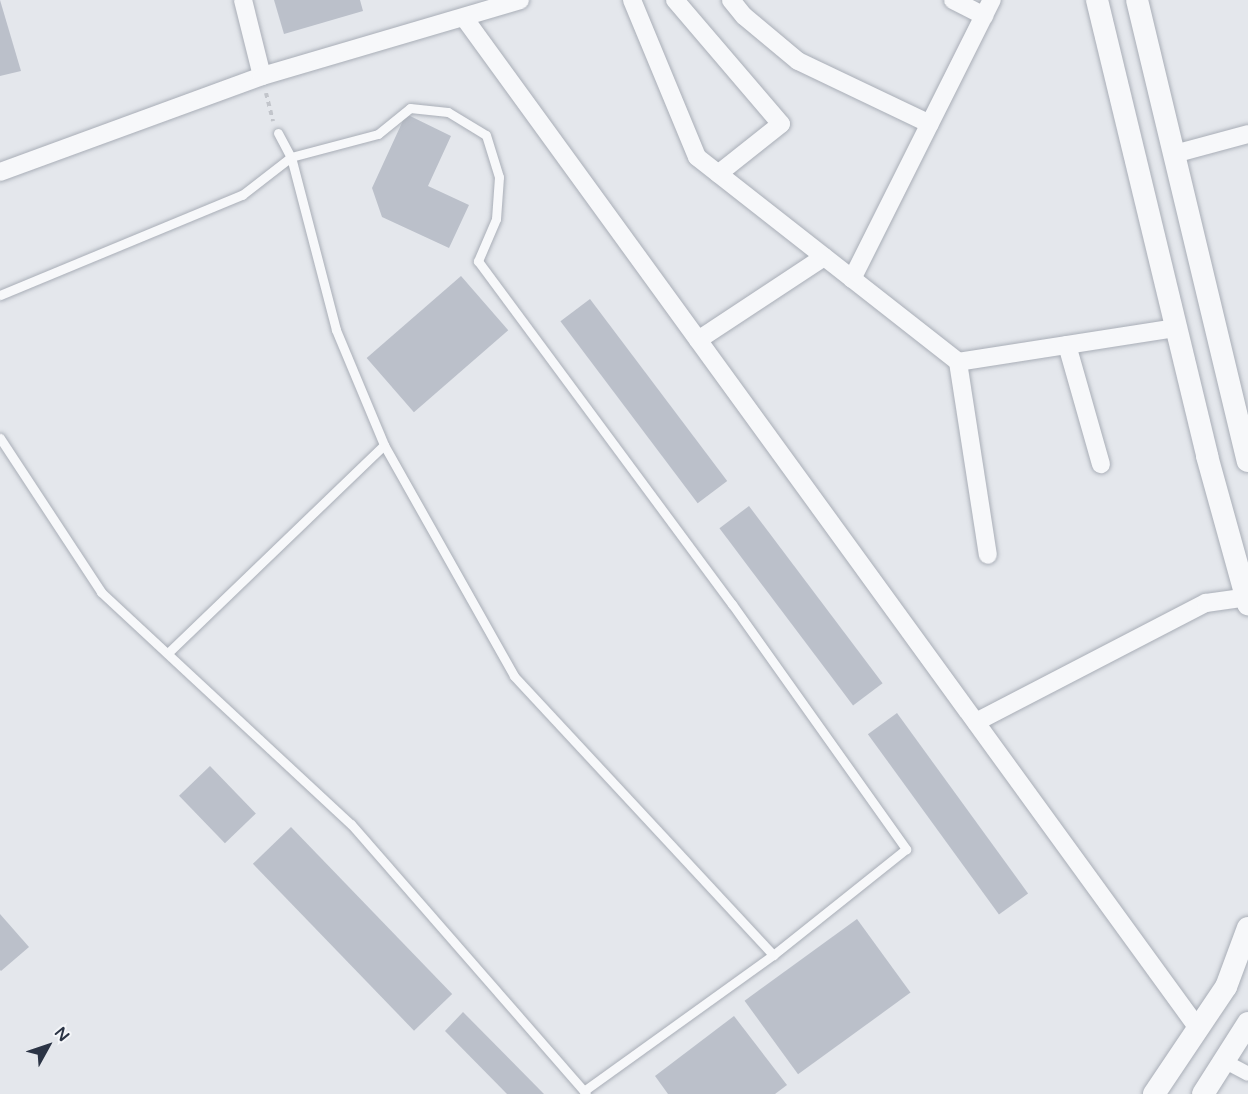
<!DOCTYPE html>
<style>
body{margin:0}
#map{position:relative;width:1248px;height:1094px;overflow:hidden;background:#e4e7ec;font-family:"Varela Round",sans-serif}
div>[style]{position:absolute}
.building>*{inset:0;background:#bbc0ca;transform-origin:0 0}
.path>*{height:4px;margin-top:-2px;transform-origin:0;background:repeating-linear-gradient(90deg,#c2c5cb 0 4.5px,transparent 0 9px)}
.roads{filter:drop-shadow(0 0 2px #a9aeb7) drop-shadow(0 0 2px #a9aeb7)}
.service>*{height:9px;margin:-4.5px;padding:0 4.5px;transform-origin:4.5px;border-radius:4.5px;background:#f7f8fa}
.pedestrian>*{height:14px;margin:-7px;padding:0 7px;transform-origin:7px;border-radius:7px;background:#f7f8fa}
.minor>*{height:18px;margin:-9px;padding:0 9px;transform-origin:9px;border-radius:9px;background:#f7f8fa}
.tertiary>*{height:22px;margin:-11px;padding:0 11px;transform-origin:11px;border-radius:11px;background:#f7f8fa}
span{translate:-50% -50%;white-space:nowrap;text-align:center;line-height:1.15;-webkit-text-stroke:4.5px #f4f6f9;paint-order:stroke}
.north{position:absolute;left:18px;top:1016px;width:60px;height:60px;-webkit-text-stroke:4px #f4f6f9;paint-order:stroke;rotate:50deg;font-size:16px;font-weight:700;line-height:24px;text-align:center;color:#2b3445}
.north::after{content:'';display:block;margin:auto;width:21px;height:27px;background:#2b3445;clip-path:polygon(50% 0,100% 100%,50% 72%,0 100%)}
</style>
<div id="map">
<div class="building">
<div style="clip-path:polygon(0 0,21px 71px,0 76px)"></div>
<div style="clip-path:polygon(274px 0,360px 0,363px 11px,284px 34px)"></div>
<div style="clip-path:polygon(406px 114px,451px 136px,428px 186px,469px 205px,449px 248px,382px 217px,372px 188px)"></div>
<div style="left:461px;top:276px;width:72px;height:125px;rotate:49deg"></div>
<div style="left:590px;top:299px;width:228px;height:37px;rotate:53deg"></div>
<div style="left:749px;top:506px;width:222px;height:37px;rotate:53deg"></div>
<div style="left:897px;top:713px;width:223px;height:36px;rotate:54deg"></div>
<div style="left:210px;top:766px;width:66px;height:43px;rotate:46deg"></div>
<div style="left:291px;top:827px;width:232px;height:53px;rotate:46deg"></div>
<div style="clip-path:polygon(0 914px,29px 947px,1px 971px,0 970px)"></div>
<div style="left:857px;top:919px;width:91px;height:139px;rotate:54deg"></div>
<div style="clip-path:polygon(463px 1012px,544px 1094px,507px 1094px,445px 1031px)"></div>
<div style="clip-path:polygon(734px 1016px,787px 1085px,775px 1094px,668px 1094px,655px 1076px)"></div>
</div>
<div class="path">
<div style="left:266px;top:93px;width:29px;rotate:76deg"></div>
</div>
<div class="roads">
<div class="service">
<div style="left:278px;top:133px;width:27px;rotate:62deg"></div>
<div style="left:291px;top:157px;width:90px;rotate:-14.8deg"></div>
<div style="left:378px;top:134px;width:41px;rotate:-39.1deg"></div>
<div style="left:410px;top:108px;width:38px;rotate:6deg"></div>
<div style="left:448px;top:112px;width:44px;rotate:31.2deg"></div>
<div style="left:486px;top:135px;width:44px;rotate:72.8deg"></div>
<div style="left:499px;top:177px;width:42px;rotate:94.1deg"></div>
<div style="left:496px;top:219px;width:46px;rotate:113.2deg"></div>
<div style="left:478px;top:261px;width:427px;rotate:53.5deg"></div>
<div style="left:732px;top:604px;width:301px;rotate:54.6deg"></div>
<div style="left:906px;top:849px;width:170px;rotate:141.4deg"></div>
<div style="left:773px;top:955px;width:233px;rotate:144.3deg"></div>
<div style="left:0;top:295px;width:262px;rotate:-22.5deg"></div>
<div style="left:242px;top:195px;width:62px;rotate:-37.8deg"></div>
<div style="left:291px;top:157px;width:179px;rotate:75.4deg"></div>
<div style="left:336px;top:330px;width:125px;rotate:67.3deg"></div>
<div style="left:384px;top:445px;width:300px;rotate:136.1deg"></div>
<div style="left:0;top:438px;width:184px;rotate:56.7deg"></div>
<div style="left:101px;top:592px;width:341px;rotate:42.9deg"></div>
<div style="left:351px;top:824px;width:357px;rotate:48.9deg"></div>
<div style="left:384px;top:445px;width:265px;rotate:60.6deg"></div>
<div style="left:514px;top:676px;width:381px;rotate:47.1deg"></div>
</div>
<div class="pedestrian">
<div style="left:1224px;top:1061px;width:27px;rotate:28deg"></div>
</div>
<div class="minor">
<div style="left:243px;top:0;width:78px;rotate:76deg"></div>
<div style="left:632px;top:0;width:170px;rotate:67.5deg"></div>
<div style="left:697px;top:157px;width:332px;rotate:38.1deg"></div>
<div style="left:958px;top:362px;width:195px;rotate:81.2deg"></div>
<div style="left:675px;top:0;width:163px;rotate:49.5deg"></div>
<div style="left:781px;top:124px;width:80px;rotate:141.6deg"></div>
<div style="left:731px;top:0;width:21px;rotate:51deg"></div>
<div style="left:744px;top:16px;width:70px;rotate:39.8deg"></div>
<div style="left:798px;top:61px;width:146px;rotate:25.5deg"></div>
<div style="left:953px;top:0;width:35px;rotate:27deg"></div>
<div style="left:465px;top:19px;width:1246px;rotate:54.01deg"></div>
<div style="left:1174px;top:154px;width:77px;rotate:-15.1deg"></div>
<div style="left:0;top:172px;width:279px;rotate:-20.1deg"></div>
<div style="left:262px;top:76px;width:269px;rotate:-16.4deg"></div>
<div style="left:852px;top:279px;width:312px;rotate:-63.4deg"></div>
<div style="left:698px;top:340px;width:151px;rotate:-33.4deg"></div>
<div style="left:1067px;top:345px;width:124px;rotate:74.1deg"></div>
<div style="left:958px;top:362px;width:221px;rotate:-8.9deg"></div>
<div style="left:976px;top:722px;width:259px;rotate:-27.4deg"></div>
<div style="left:1206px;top:603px;width:42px;rotate:-8.1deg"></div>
</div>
<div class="tertiary">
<div style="left:1097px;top:0;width:469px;rotate:76.4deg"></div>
<div style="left:1207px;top:456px;width:154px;rotate:74.5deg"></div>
<div style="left:1137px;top:0;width:474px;rotate:76.5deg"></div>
<div style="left:1154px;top:1094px;width:129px;rotate:-56.1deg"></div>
<div style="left:1226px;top:987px;width:63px;rotate:-69.6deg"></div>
<div style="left:1203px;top:1094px;width:84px;rotate:-57.6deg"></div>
</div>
</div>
<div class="north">N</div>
</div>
